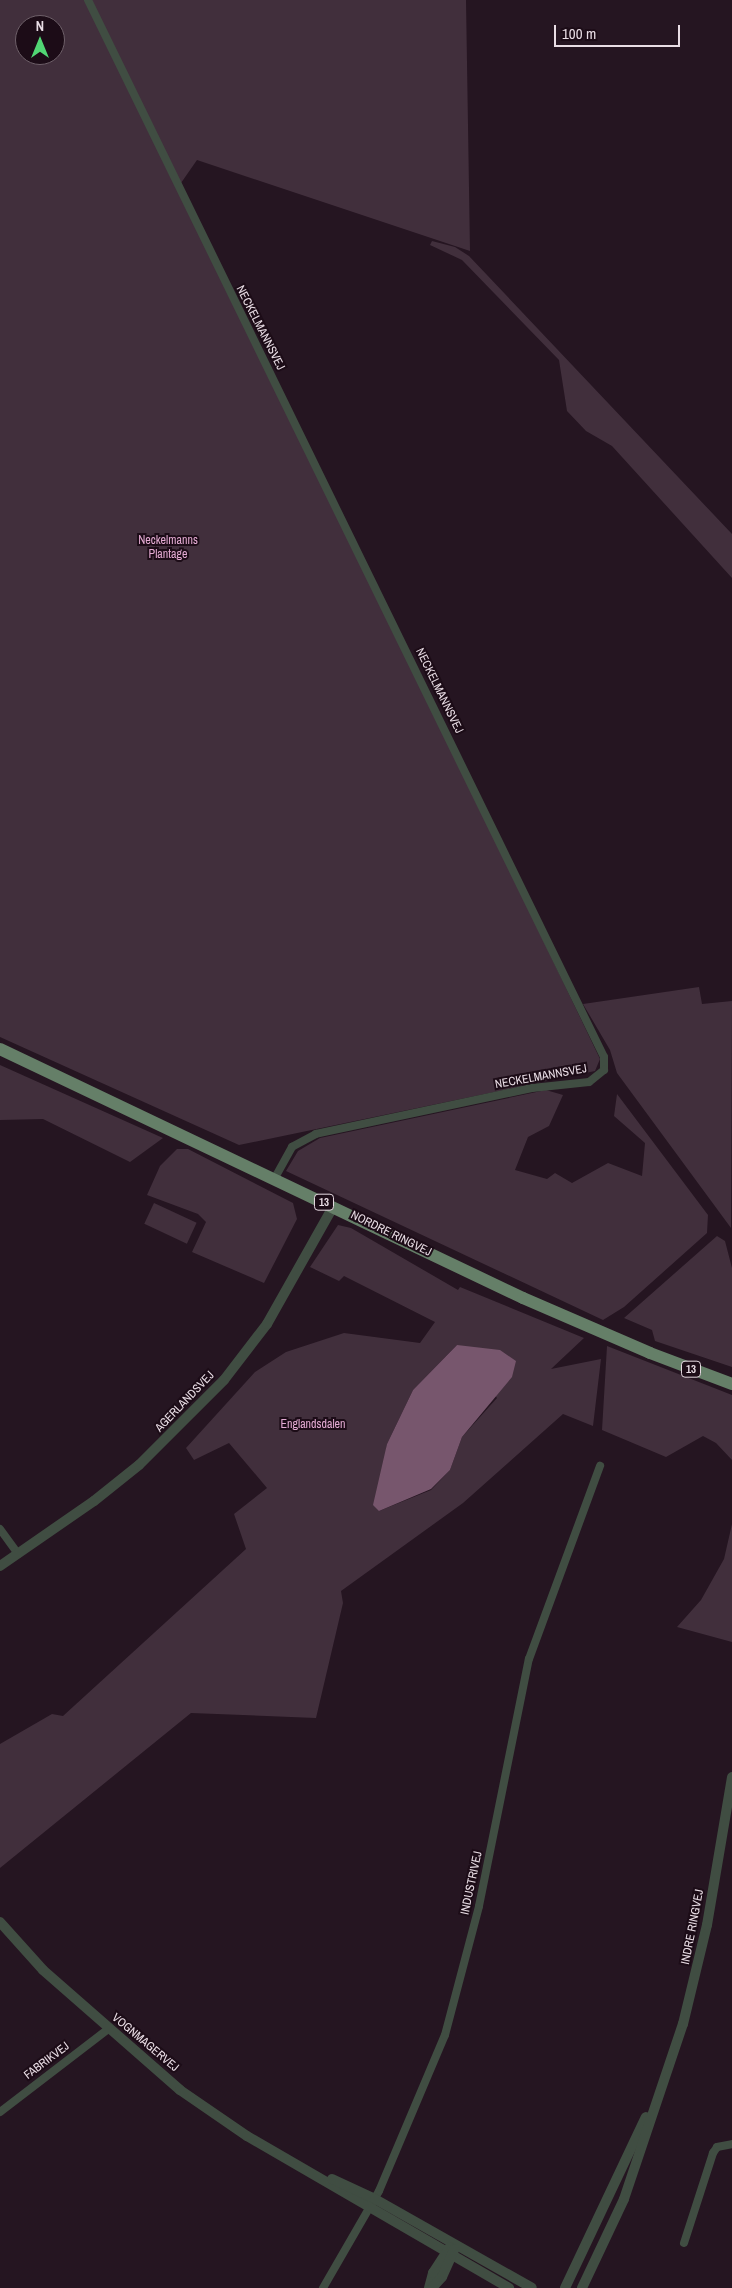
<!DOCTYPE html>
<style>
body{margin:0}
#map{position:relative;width:732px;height:2288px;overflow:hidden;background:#251521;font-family:"Archivo Narrow",sans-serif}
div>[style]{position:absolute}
.green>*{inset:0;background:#412f3c;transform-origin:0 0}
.water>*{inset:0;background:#77566d}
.minor>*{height:8px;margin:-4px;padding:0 4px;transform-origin:4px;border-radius:4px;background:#404d42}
.tertiary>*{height:10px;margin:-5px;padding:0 5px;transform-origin:5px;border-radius:5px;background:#404d42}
.primary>*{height:12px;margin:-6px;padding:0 6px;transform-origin:6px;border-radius:6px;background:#657f68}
span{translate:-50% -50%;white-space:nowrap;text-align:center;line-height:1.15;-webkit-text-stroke:4px #1c0c17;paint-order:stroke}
.shield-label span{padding:1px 4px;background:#1c0c17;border:1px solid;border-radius:4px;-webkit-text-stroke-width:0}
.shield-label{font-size:11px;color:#e9dde5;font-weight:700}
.street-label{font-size:12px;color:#e9dde5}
.park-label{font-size:12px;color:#e4abd3}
.north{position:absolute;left:15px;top:15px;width:50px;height:50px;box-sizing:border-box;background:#1c0c17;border:1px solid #6e6069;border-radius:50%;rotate:0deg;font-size:14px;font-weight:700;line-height:20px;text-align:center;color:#e9dde5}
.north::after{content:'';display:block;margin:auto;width:18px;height:22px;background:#51d674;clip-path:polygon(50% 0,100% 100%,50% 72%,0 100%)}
.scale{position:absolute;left:554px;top:25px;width:126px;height:22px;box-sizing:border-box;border:2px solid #e9dde5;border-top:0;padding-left:6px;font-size:15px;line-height:18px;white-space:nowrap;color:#e9dde5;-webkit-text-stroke:4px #1c0c17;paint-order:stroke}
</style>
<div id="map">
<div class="green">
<div style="clip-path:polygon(evenodd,0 0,466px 0,470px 251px,197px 160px,181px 183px,600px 1059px,595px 1071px,239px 1145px,0 1037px,0 0,25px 25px,55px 25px,55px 55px,25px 55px,25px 25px)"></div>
<div style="clip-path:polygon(432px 241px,455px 247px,469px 256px,732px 534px,732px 578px,612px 446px,586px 431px,567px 411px,559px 360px,462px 260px,430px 245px)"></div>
<div style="clip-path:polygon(699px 987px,702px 1004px,732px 1001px,731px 1228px,617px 1073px,610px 1050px,583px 1004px)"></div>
<div style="clip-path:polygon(0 1065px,163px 1138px,130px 1162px,43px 1119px,0 1120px)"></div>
<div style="clip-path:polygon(546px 1090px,563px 1095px,549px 1126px,528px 1137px,515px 1170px,547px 1179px,555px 1173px,572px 1183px,608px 1163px,642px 1176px,645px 1143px,614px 1116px,617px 1094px,708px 1215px,707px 1233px,624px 1307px,603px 1320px,286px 1171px,298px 1151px,320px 1138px)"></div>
<div style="clip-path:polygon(177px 1149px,188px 1149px,293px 1203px,297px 1219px,264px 1283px,192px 1252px,206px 1222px,198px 1214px,147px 1195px,160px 1166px)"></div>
<div style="left:154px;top:1203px;width:47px;height:23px;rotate:25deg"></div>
<div style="clip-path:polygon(evenodd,338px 1225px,351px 1228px,458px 1290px,460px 1287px,584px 1338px,551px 1369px,601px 1359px,593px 1426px,563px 1414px,463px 1503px,341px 1591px,343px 1603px,316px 1718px,191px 1713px,0 1868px,0 1744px,52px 1714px,63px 1716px,246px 1549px,234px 1514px,267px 1488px,229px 1443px,194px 1460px,186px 1448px,255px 1372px,286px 1352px,344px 1333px,420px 1343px,435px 1322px,344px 1276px,339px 1281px,310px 1267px,338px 1225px,457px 1345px,497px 1398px,462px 1437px,450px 1470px,431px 1490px,379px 1511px,387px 1444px,413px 1390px,457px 1345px)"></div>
<div style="clip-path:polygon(717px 1236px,725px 1241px,732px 1268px,732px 1367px,655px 1341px,652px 1330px,624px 1318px)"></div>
<div style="clip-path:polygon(607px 1346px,732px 1395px,732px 1460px,716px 1443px,703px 1436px,666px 1457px,602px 1430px)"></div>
<div style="clip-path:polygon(732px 1524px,732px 1642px,677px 1627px,701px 1600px,724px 1559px)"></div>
</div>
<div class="water">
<div style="clip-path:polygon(457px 1345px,500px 1350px,516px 1361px,512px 1377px,462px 1437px,450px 1470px,431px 1489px,379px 1511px,373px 1505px,387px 1444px,413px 1390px)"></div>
</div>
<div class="minor">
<div style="left:88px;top:0;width:1176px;rotate:63.98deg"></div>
<div style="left:604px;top:1057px;width:13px;rotate:90deg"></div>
<div style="left:604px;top:1070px;width:19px;rotate:141deg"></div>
<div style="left:589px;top:1082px;width:57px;rotate:174deg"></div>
<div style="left:532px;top:1088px;width:221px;rotate:168deg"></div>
<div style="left:316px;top:1134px;width:27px;rotate:152deg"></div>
<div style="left:292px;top:1147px;width:37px;rotate:119deg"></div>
<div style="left:0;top:1529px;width:31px;rotate:54deg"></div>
<div style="left:0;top:2112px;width:136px;rotate:-37.5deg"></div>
<div style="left:684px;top:2243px;width:95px;rotate:-72.1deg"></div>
<div style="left:713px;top:2153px;width:7px;rotate:-56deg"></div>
<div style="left:717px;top:2147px;width:15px;rotate:-11deg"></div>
<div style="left:323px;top:2288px;width:112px;rotate:-60deg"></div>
<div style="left:379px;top:2191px;width:169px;rotate:-67.1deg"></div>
<div style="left:445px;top:2035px;width:133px;rotate:-75.2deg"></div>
<div style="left:479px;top:1906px;width:252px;rotate:-78.6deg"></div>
<div style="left:529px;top:1659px;width:206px;rotate:-69.8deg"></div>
</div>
<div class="tertiary">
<div style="left:0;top:1566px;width:114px;rotate:-34.7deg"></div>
<div style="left:94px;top:1501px;width:58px;rotate:-38.7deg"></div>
<div style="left:139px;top:1465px;width:120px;rotate:-45deg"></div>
<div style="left:224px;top:1380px;width:71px;rotate:-52.5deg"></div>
<div style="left:267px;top:1324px;width:134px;rotate:-60.6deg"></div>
<div style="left:0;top:1922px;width:64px;rotate:48.1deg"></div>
<div style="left:43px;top:1970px;width:182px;rotate:41.2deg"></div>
<div style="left:180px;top:2090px;width:81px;rotate:34.5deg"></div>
<div style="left:247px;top:2136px;width:303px;rotate:30.1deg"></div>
<div style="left:332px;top:2179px;width:47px;rotate:24.9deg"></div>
<div style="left:375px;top:2199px;width:180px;rotate:29.5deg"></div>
<div style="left:429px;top:2288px;width:16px;rotate:-75deg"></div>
<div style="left:433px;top:2273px;width:31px;rotate:-57deg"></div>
<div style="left:432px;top:2288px;width:15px;rotate:-48deg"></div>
<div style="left:442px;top:2277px;width:30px;rotate:-66deg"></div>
<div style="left:565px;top:2288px;width:189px;rotate:-64.7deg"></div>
<div style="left:582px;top:2288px;width:98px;rotate:-64.7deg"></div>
<div style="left:624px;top:2199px;width:185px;rotate:-71.4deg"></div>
<div style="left:683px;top:2024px;width:102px;rotate:-76.4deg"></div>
<div style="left:707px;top:1925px;width:150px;rotate:-80.4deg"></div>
</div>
<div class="primary">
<div style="left:0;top:1049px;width:579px;rotate:25.46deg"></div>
<div style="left:523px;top:1298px;width:138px;rotate:23.4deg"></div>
<div style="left:650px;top:1353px;width:88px;rotate:20.7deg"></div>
</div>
<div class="shield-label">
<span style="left:324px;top:1202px">13</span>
<span style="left:691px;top:1369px">13</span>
</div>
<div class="street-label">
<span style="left:260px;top:328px;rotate:63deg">NECKELMANNSVEJ</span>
<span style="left:439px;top:691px;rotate:64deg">NECKELMANNSVEJ</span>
<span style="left:541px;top:1077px;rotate:-10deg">NECKELMANNSVEJ</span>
<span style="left:391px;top:1234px;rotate:26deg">NORDRE RINGVEJ</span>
<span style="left:185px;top:1402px;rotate:-46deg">AGERLANDSVEJ</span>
<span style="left:472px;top:1883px;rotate:-78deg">INDUSTRIVEJ</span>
<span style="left:693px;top:1927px;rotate:-79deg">INDRE RINGVEJ</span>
<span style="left:145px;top:2043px;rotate:40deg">VOGNMAGERVEJ</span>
<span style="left:47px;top:2061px;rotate:-37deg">FABRIKVEJ</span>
</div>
<div class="park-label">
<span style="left:168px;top:548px">Neckelmanns<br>Plantage</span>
<span style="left:313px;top:1425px">Englandsdalen</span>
</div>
<div class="north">N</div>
<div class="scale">100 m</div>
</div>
